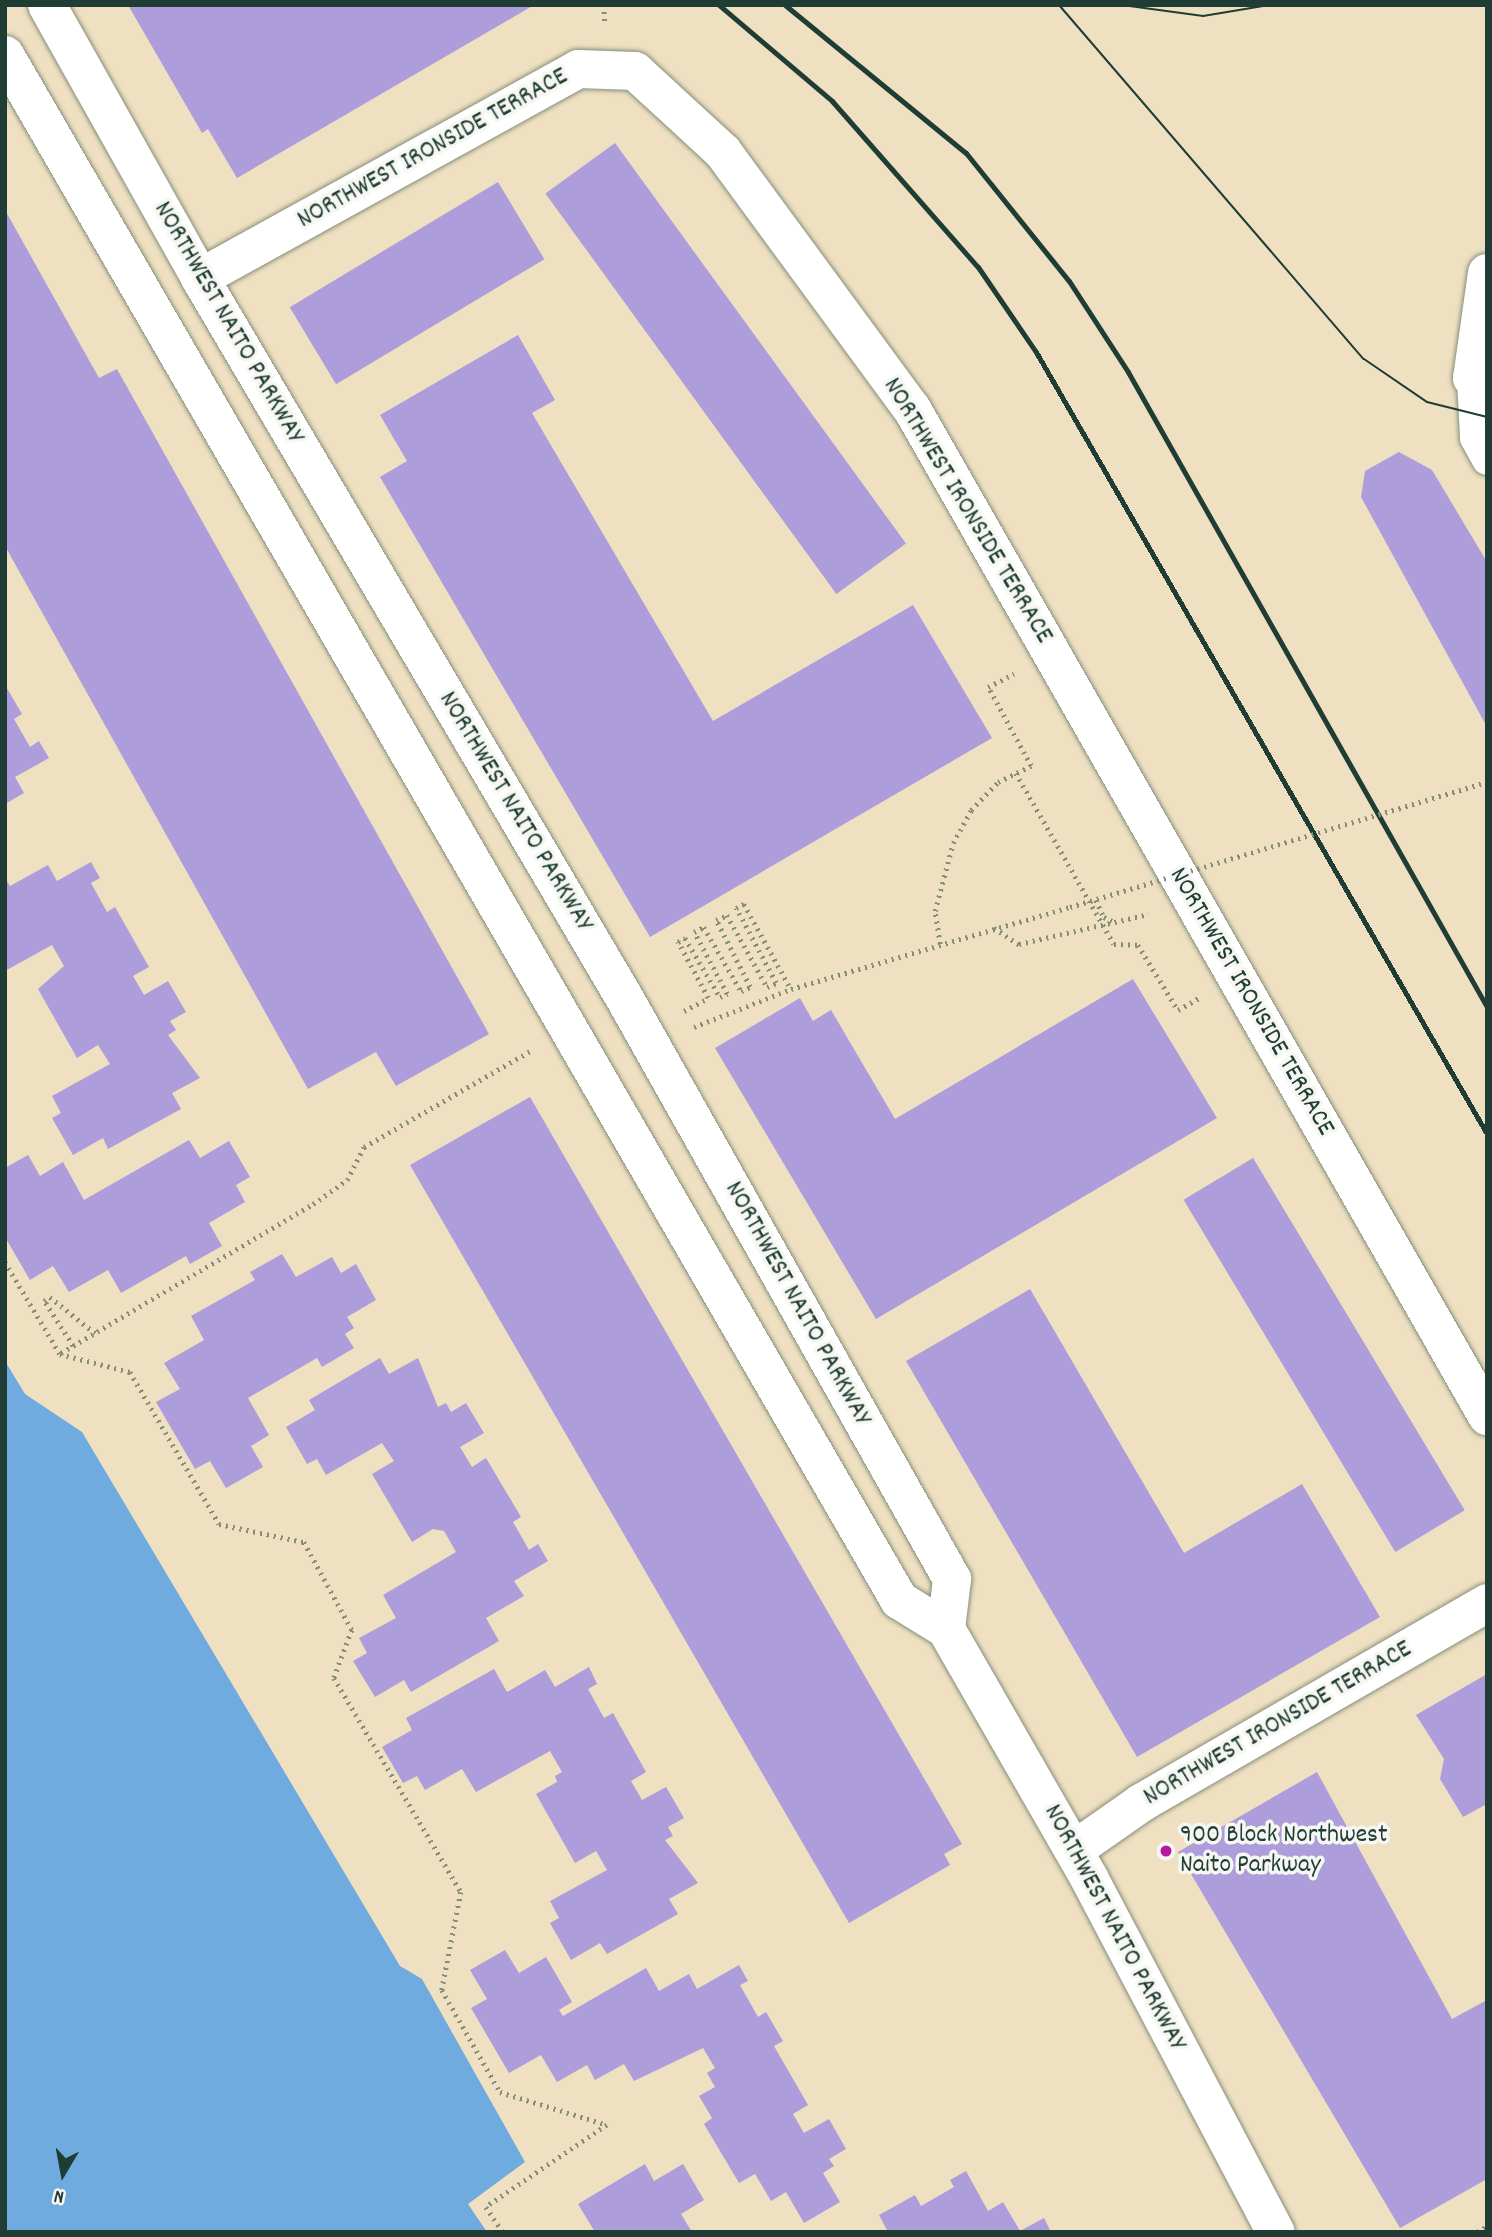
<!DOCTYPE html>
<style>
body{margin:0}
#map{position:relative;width:1492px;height:2237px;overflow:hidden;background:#eee0c1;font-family:Dekko,sans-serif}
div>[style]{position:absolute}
.water>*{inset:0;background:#70abe0}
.building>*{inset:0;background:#ad9ddb;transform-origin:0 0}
.path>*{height:4.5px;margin-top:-2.25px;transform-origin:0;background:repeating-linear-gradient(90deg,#868e7a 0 2px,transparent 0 7px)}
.roads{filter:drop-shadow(0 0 2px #868e7a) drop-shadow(0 0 2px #868e7a)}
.lane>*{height:30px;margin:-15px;padding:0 15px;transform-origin:15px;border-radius:15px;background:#fff}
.street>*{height:38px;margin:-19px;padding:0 19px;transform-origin:19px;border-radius:19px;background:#fff}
.secondary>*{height:38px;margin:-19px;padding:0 19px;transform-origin:19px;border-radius:19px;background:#fff}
.tram>*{height:2px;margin:-1px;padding:0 1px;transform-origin:1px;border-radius:1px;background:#1f3d34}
.rail>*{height:5px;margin:-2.5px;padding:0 2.5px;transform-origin:2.5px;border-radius:2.5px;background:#1f3d34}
.path-bridge>*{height:4.5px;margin-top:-2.25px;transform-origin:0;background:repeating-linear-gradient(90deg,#868e7a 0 2px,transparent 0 7px)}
.dots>*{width:19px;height:19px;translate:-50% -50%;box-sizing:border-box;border:4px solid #f6f6f2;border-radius:50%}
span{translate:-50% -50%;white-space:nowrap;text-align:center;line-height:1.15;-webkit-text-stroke:7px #f6f6f2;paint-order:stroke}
.street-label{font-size:26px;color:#1f3d34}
.poi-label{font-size:26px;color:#1f3d34}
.left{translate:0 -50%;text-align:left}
.frame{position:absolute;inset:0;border:7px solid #1f3d34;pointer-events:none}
.north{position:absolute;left:28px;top:2139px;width:70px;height:70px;-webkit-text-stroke:5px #f6f6f2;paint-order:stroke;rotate:190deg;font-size:19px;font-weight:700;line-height:28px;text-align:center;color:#1f3d34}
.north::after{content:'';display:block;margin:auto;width:24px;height:32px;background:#1f3d34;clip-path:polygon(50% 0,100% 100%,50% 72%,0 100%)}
</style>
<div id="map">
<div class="water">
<div style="clip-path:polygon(5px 1361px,25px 1394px,82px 1432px,400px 1966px,422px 1979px,525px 2162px,468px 2204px,487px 2232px,5px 2232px)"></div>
</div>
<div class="building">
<div style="clip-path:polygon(128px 5px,534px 5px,237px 178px,208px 129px,202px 133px)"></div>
<div style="left:615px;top:143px;width:495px;height:86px;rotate:54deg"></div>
<div style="left:498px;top:182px;width:90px;height:243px;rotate:59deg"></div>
<div style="clip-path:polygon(5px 210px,99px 378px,117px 369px,489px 1034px,396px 1086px,376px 1052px,308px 1089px,5px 546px)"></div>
<div style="clip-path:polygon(518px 335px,555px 400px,532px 413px,713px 721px,913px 605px,992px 738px,650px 937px,380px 477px,407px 461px,380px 415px)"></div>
<div style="clip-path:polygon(1399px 452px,1432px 470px,1487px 562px,1487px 727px,1361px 497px,1365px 471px)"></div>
<div style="clip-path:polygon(5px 685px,22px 714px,14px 719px,30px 747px,39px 741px,49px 758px,15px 777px,24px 793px,5px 804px)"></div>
<div style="clip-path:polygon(91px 862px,100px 878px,91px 883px,107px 912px,115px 907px,149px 967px,133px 976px,144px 995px,168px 981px,186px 1012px,170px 1021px,176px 1030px,168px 1035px,200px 1078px,172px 1093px,181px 1109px,108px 1149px,103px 1138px,73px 1155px,52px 1118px,61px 1113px,52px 1096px,110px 1064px,98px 1045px,77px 1058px,38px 989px,64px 966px,52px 945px,5px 971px,5px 878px,10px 886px,48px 865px,57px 881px)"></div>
<div style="clip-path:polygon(1133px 979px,1217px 1118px,876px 1319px,715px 1048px,800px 998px,813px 1021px,831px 1010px,895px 1119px)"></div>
<div style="clip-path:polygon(530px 1097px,962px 1844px,944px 1854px,950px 1865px,849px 1923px,410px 1165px)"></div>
<div style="clip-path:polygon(189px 1140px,200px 1158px,229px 1141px,250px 1177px,236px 1185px,245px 1202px,209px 1223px,222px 1246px,190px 1264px,186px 1256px,121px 1293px,108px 1270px,69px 1292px,53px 1266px,30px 1280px,5px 1237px,5px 1168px,28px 1155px,40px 1176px,63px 1162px,84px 1200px)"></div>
<div style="left:1253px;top:1158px;width:411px;height:81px;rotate:59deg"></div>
<div style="clip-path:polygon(282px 1254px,296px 1277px,332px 1257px,341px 1273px,356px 1264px,376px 1300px,347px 1317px,354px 1328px,345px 1334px,354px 1348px,322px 1367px,317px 1358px,248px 1398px,269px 1435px,251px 1446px,263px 1467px,226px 1488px,210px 1461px,195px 1469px,156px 1402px,180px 1389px,164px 1363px,204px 1340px,191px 1316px,255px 1280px,250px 1272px)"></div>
<div style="clip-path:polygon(1030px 1289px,1184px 1553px,1302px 1484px,1380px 1617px,1137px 1757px,906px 1361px)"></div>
<div style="clip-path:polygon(380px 1358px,389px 1374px,418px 1358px,438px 1407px,446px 1403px,451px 1412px,466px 1403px,484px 1433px,460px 1447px,472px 1467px,486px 1458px,521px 1517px,513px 1522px,529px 1550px,538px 1544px,548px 1561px,514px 1581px,524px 1596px,486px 1618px,499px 1641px,411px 1692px,404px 1680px,375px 1697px,353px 1661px,367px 1653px,359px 1638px,396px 1618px,383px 1595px,456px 1552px,444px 1531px,433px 1529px,412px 1542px,372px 1474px,394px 1461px,382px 1443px,326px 1475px,317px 1459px,307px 1464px,286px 1427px,315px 1410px,309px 1400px)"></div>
<div style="clip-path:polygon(589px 1667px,597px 1684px,588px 1689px,604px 1718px,613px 1713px,646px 1772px,631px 1781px,642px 1800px,666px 1787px,684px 1818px,668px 1827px,673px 1836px,665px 1840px,698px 1883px,669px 1899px,678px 1914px,607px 1954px,600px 1943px,571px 1960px,550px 1923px,559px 1918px,550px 1901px,607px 1870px,596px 1851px,575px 1863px,536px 1794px,557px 1782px,555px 1776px,562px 1772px,550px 1751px,476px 1792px,462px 1769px,425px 1790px,417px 1776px,403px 1783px,382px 1747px,412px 1730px,406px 1718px,494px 1669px,507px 1692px,545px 1670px,555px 1687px)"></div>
<div style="clip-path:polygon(1487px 1674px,1487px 1804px,1463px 1817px,1440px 1779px,1444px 1759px,1416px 1715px)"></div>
<div style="clip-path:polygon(1317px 1772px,1452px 2019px,1487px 2000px,1487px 2179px,1400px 2228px,1178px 1852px)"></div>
<div style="clip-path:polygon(505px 1950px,519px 1973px,546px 1957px,572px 2002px,559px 2010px,563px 2016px,646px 1968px,659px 1991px,689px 1974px,697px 1989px,739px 1965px,748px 1981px,740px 1985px,758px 2017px,766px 2012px,783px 2041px,774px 2046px,808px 2105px,793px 2114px,804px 2133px,829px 2119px,846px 2149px,829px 2159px,834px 2166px,823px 2173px,840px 2202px,804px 2223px,786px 2192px,771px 2201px,755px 2174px,739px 2183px,704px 2124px,712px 2118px,699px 2096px,715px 2087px,707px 2073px,715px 2068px,703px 2048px,634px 2081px,624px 2064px,595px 2080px,587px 2065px,557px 2082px,541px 2055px,509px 2073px,471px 2008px,487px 1999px,470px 1970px)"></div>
<div style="clip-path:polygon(645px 2164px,654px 2181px,683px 2164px,704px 2200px,681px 2214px,692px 2232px,595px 2232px,578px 2204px)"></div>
<div style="clip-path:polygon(966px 2171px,988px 2211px,1003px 2202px,1020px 2231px,1044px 2218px,1051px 2232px,888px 2232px,879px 2215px,915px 2195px,921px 2206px,954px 2187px,950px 2180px)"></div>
</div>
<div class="path">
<div style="left:604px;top:5px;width:19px;rotate:87deg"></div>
<div style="left:1016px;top:773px;width:197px;rotate:60.2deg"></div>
<div style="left:1114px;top:944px;width:24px;rotate:2deg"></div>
<div style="left:1138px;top:945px;width:76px;rotate:58.4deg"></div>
<div style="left:1178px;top:1010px;width:24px;rotate:-30deg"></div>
<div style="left:1096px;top:900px;width:19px;rotate:65deg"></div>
<div style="left:1104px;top:917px;width:11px;rotate:27deg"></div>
<div style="left:994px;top:928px;width:30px;rotate:33deg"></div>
<div style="left:1019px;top:944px;width:133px;rotate:-13deg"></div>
<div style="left:940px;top:944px;width:33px;rotate:-99deg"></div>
<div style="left:935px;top:911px;width:70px;rotate:-75.2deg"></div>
<div style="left:953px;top:843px;width:38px;rotate:-61deg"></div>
<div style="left:971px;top:810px;width:39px;rotate:-46deg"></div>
<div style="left:998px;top:782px;width:37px;rotate:-26deg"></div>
<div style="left:1031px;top:766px;width:90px;rotate:-118.6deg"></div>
<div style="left:988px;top:687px;width:29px;rotate:-27deg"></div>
<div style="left:684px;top:1011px;width:27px;rotate:-28deg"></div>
<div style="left:708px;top:998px;width:64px;rotate:-118.2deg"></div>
<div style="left:678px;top:942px;width:8px;rotate:-30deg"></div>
<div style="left:685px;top:938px;width:69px;rotate:59.3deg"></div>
<div style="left:720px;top:997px;width:8px;rotate:-23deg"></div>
<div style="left:727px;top:994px;width:70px;rotate:-118deg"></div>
<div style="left:694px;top:932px;width:11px;rotate:-27deg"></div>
<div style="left:704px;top:927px;width:74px;rotate:60deg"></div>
<div style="left:741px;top:991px;width:10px;rotate:-24deg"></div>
<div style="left:750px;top:987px;width:75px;rotate:-116.9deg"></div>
<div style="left:716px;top:920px;width:12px;rotate:-24deg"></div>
<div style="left:727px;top:915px;width:82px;rotate:60.9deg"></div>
<div style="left:767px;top:987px;width:10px;rotate:-24deg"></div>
<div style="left:776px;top:983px;width:85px;rotate:-118.1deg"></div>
<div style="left:736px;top:908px;width:9px;rotate:-27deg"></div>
<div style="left:744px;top:904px;width:97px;rotate:61.1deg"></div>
<div style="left:694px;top:1027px;width:104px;rotate:-21.4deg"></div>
<div style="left:791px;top:989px;width:291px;rotate:-16.4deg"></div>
<div style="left:5px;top:1262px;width:107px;rotate:59.1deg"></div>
<div style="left:60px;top:1354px;width:72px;rotate:14.4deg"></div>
<div style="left:130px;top:1372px;width:176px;rotate:59.6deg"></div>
<div style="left:219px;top:1524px;width:87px;rotate:12deg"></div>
<div style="left:304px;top:1542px;width:100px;rotate:61.4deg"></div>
<div style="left:352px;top:1630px;width:51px;rotate:110.6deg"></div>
<div style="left:334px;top:1678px;width:249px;rotate:59.3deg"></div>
<div style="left:461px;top:1892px;width:100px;rotate:101deg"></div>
<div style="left:442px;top:1990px;width:117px;rotate:60.4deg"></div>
<div style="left:500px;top:2092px;width:112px;rotate:17.1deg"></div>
<div style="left:607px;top:2125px;width:146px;rotate:145.9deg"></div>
<div style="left:486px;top:2207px;width:30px;rotate:56deg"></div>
<div style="left:73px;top:1346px;width:54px;rotate:-122.8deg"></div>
<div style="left:44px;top:1301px;width:7px;rotate:-34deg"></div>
<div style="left:50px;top:1297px;width:58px;rotate:38.7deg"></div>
<div style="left:61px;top:1353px;width:293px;rotate:-30.6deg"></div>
<div style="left:313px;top:1204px;width:42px;rotate:-35.2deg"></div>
<div style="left:347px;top:1180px;width:37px;rotate:-63deg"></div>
<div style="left:364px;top:1147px;width:192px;rotate:-30deg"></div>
<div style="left:1477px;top:2232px;width:12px;rotate:-31deg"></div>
</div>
<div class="roads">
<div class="lane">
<div style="left:1472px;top:378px;width:60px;rotate:87.1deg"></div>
<div style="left:1475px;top:438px;width:25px;rotate:61deg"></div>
</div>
<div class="street">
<div style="left:1487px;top:273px;width:106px;rotate:98.1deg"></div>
<div style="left:1472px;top:378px;width:17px;rotate:31deg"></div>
<div style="left:200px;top:278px;width:432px;rotate:-28.9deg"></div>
<div style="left:578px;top:69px;width:57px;rotate:2deg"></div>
<div style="left:635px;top:71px;width:120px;rotate:42.6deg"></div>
<div style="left:723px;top:152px;width:319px;rotate:53.7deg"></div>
<div style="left:912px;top:409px;width:1160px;rotate:60.27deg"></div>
<div style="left:1074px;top:1850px;width:82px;rotate:-35deg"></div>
<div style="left:1141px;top:1803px;width:400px;rotate:-30deg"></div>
</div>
<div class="secondary">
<div style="left:47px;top:5px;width:313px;rotate:60.7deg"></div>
<div style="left:200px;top:278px;width:837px;rotate:59.48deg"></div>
<div style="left:625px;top:999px;width:666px;rotate:60.59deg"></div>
<div style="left:952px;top:1579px;width:50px;rotate:96.8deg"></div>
<div style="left:5px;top:55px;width:1785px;rotate:59.94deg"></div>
<div style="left:899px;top:1600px;width:55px;rotate:31.7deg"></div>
<div style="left:946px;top:1629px;width:287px;rotate:60.1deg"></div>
<div style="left:1089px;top:1878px;width:400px;rotate:62.2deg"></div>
</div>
</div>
<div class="tram">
<div style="left:1059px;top:5px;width:467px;rotate:49.3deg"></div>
<div style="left:1364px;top:359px;width:76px;rotate:34.3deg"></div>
<div style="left:1427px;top:402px;width:62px;rotate:14deg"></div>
<div style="left:1122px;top:5px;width:82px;rotate:7.7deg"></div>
<div style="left:1203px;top:16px;width:67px;rotate:-9.5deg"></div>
</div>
<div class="rail">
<div style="left:719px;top:5px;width:148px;rotate:40.3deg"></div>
<div style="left:832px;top:101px;width:221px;rotate:48.7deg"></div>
<div style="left:978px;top:267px;width:103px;rotate:55.7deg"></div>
<div style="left:1036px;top:352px;width:903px;rotate:60.03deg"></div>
<div style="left:785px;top:5px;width:234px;rotate:39.3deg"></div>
<div style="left:966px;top:153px;width:164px;rotate:51.2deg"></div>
<div style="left:1069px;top:281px;width:108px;rotate:57deg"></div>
<div style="left:1128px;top:372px;width:729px;rotate:60.52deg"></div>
</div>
<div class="path-bridge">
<div style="left:1070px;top:907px;width:435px;rotate:-16.7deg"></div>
</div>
<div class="dots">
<div style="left:1166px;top:1851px;background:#b5179e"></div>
</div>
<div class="street-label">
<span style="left:433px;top:149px;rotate:-29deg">NORTHWEST IRONSIDE TERRACE</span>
<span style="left:228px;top:323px;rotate:60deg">NORTHWEST NAITO PARKWAY</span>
<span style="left:967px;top:511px;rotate:59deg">NORTHWEST IRONSIDE TERRACE</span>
<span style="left:515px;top:812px;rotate:59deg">NORTHWEST NAITO PARKWAY</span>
<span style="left:1251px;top:1002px;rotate:60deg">NORTHWEST IRONSIDE TERRACE</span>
<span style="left:797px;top:1304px;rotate:61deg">NORTHWEST NAITO PARKWAY</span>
<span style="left:1278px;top:1724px;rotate:-30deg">NORTHWEST IRONSIDE TERRACE</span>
<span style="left:1114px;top:1928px;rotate:62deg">NORTHWEST NAITO PARKWAY</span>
</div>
<div class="poi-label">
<span class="left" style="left:1180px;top:1851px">900 Block Northwest<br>Naito Parkway</span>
</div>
<div class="frame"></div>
<div class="north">N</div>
</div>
